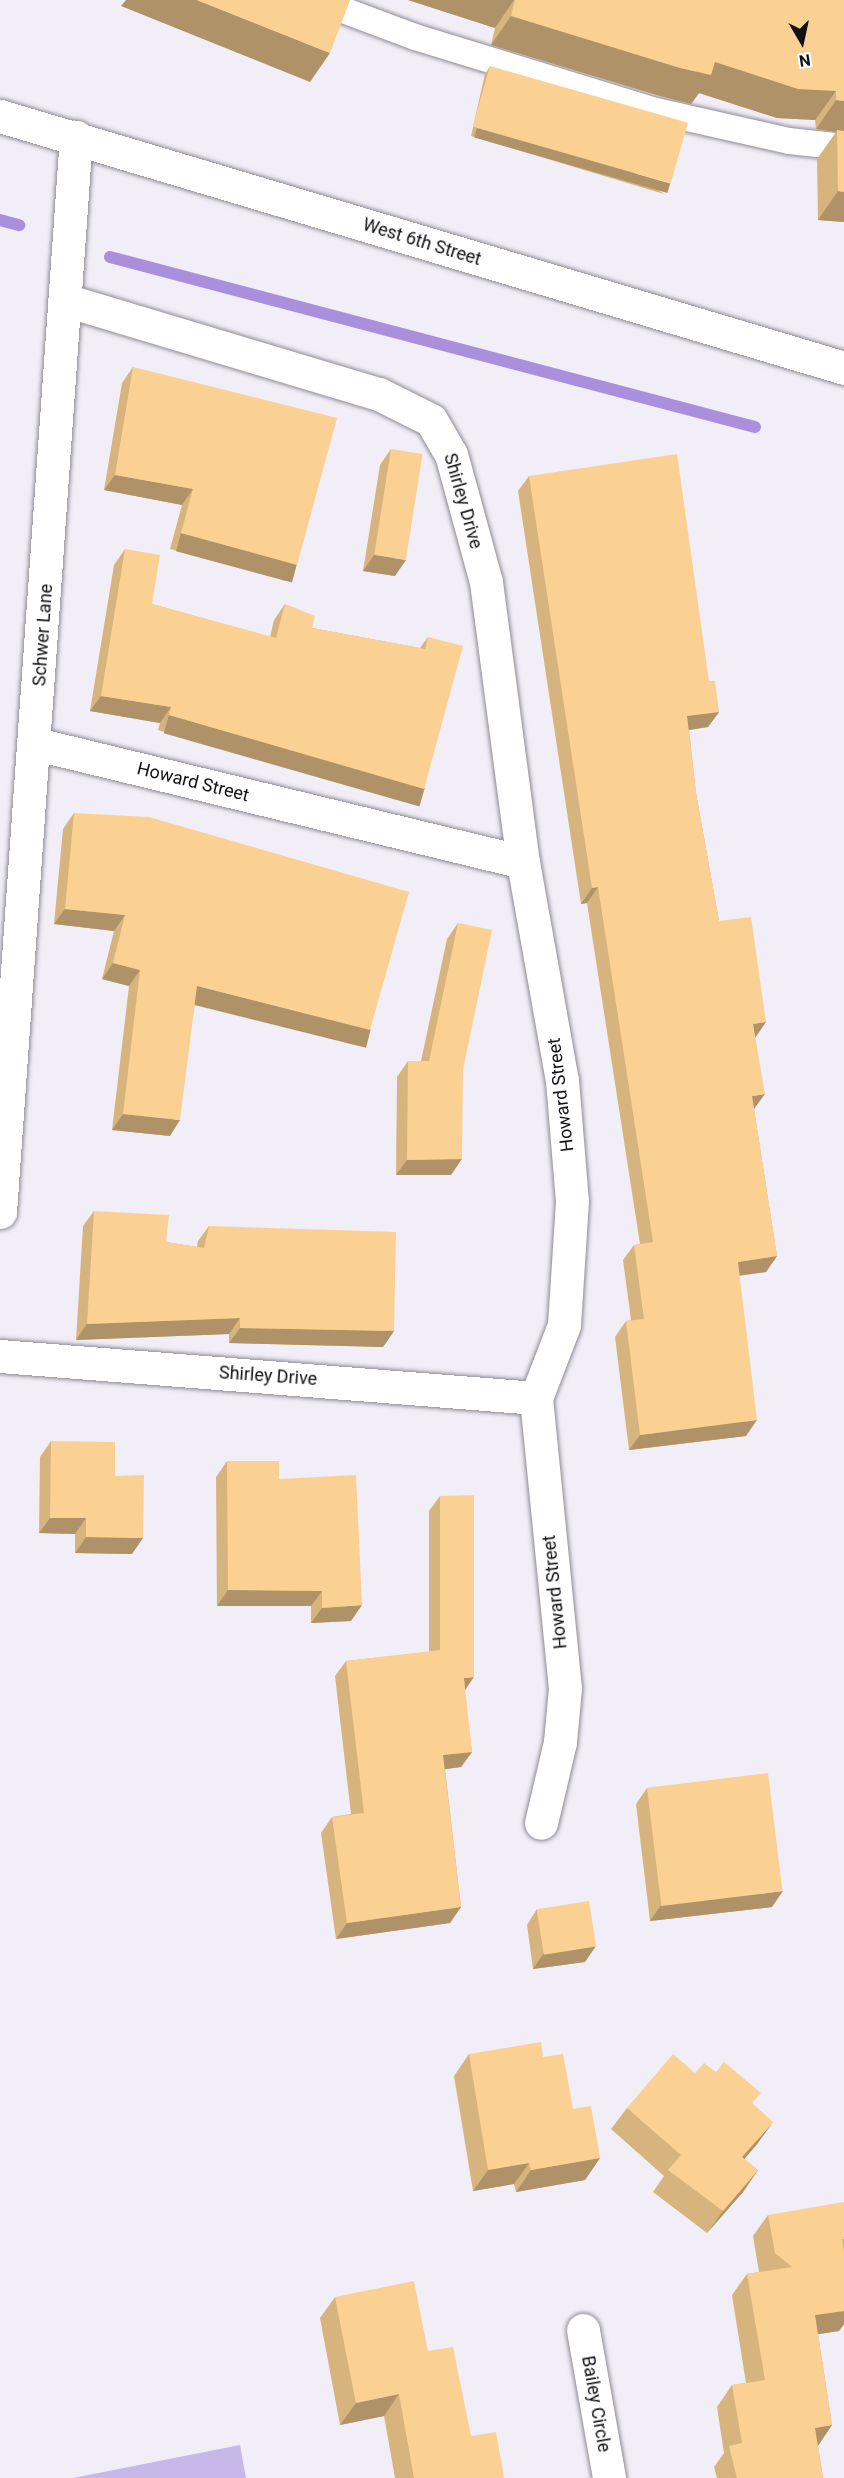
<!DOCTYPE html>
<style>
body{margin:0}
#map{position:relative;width:844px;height:2478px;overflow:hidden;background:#f1eef8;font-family:Roboto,sans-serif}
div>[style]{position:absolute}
.green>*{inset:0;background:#c8b8ea}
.stream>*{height:12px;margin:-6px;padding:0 6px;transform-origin:6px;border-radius:6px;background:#aa8fdc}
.roads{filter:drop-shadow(0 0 2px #8d8b93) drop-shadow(0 0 2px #8d8b93)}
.service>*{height:26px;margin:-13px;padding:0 13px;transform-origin:13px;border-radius:13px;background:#fff}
.minor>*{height:33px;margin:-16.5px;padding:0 16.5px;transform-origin:16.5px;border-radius:16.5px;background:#fff}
.secondary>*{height:33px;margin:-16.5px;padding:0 16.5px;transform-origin:16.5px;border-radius:16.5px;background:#fff}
.wall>*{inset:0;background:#d7b47e}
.shaded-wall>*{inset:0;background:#af9267;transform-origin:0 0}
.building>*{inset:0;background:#fad193;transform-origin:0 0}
span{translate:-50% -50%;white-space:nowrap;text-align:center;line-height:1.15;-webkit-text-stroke:4.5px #fff;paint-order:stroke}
.street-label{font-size:18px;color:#111013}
.north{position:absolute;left:772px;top:12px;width:60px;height:60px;-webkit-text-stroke:4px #fff;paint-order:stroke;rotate:171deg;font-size:16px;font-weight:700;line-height:24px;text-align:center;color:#111013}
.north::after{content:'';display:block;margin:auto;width:21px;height:27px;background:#111013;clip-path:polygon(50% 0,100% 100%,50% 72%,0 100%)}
</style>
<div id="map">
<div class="green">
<div style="clip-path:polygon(240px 2445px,246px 2478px,73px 2478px)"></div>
</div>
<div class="stream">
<div style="left:0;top:220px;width:20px;rotate:15deg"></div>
<div style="left:110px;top:257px;width:667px;rotate:14.77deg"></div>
</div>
<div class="roads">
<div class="service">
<div style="left:316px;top:0;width:106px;rotate:20.5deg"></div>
<div style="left:415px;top:37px;width:252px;rotate:17.1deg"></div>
<div style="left:656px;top:111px;width:136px;rotate:12.7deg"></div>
<div style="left:789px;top:141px;width:55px;rotate:6.2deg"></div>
</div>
<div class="minor">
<div style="left:65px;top:300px;width:328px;rotate:16.7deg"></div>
<div style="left:379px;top:394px;width:58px;rotate:26.6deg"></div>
<div style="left:431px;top:420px;width:39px;rotate:60deg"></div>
<div style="left:451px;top:454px;width:133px;rotate:74.7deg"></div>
<div style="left:486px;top:582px;width:282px;rotate:82.5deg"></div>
<div style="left:523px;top:862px;width:221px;rotate:79.9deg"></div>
<div style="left:562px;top:1080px;width:121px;rotate:85.3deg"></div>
<div style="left:572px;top:1201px;width:124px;rotate:93.7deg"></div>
<div style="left:564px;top:1325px;width:78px;rotate:111deg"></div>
<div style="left:536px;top:1398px;width:291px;rotate:84.3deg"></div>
<div style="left:565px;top:1688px;width:54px;rotate:95.3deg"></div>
<div style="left:560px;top:1742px;width:83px;rotate:103.2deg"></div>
<div style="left:36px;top:744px;width:501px;rotate:13.62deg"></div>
<div style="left:0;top:1212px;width:1078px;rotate:-85.96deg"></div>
<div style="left:0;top:1356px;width:538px;rotate:4.48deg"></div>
<div style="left:583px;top:2330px;width:150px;rotate:80deg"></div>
</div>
<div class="secondary">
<div style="left:0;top:116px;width:881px;rotate:16.62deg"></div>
</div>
</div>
<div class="wall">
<div style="clip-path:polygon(408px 0,844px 0,844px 222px,818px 220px,817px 159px,836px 132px,816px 129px,815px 120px,777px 118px,699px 93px,691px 104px,660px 96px,491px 45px,495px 28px)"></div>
<div style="clip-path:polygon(490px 66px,664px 194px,471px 136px,485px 74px)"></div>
<div style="clip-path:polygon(133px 367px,286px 581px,170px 549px,182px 505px,104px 490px,122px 383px)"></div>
<div style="clip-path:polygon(391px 449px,395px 576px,363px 571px,380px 465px)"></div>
<div style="clip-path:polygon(529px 476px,709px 681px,719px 712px,708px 727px,689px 730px,696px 793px,719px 921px,766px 1022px,755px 1037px,754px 1109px,777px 1256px,766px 1272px,739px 1276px,746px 1436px,629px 1450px,615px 1337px,626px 1321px,631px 1320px,623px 1260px,634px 1245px,640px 1244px,587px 903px,581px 904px,518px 491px)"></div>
<div style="clip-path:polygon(125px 549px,152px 604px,270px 637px,274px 620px,285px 604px,312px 628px,420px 648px,428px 637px,413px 804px,158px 730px,160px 723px,90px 711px,114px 565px)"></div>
<div style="clip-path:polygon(74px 813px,370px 1030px,359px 1046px,195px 1004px,170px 1136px,112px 1130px,129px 986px,102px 979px,114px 931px,54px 924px,63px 829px)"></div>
<div style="clip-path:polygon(458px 923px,463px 1070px,451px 1175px,396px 1175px,397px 1077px,408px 1061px,421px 1061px,447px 939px)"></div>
<div style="clip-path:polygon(94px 1211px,166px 1242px,197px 1247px,198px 1241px,209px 1226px,394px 1331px,383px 1347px,229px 1343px,229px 1334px,76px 1340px,83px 1226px)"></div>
<div style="clip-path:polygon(51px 1441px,115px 1476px,132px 1554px,75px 1553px,75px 1534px,39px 1533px,40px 1457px)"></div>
<div style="clip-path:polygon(227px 1461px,279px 1479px,351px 1621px,311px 1623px,311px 1606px,217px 1606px,216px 1477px)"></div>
<div style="clip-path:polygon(440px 1496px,472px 1752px,461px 1767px,445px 1769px,461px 1907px,450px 1923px,336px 1939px,321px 1833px,332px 1817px,351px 1814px,335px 1676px,346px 1661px,429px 1652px,429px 1511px)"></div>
<div style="clip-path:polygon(647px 1788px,772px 1907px,650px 1921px,636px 1804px)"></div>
<div style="clip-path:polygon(537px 1909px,585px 1962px,533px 1969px,527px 1925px)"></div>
<div style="clip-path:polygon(469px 2054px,543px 2057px,600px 2158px,585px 2180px,516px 2192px,514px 2184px,473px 2191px,454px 2076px)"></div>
<div style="clip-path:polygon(753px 2104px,758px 2143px,744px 2159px,758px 2170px,743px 2192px,707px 2233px,653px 2192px,664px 2176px,611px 2129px,627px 2108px)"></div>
<div style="clip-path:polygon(768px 2215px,844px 2239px,844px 2324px,839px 2331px,818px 2334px,832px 2425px,818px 2446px,823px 2478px,717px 2478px,714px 2467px,724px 2453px,717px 2407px,732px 2385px,746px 2383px,732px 2295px,747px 2274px,759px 2272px,753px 2236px)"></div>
<div style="clip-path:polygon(335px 2297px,428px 2351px,471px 2436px,504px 2478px,395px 2478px,384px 2416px,340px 2425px,320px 2318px)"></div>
</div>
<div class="shaded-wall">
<div style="clip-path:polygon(126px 0,197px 0,330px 53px,310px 82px,121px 6px)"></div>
<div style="clip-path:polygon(408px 0,514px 0,495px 28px)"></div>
<div style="clip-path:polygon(511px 16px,715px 62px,836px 91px,815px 120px,777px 118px,699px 93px,691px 104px,660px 96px,491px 45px)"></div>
<div style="clip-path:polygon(836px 100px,844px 101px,844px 133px,837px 130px,836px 132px,816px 129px)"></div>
<div style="left:477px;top:128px;width:201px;height:10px;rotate:16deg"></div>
<div style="clip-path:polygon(838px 191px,844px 192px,844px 222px,818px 220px)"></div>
<div style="clip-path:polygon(115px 475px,193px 489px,182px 505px,104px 490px)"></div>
<div style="left:181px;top:533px;width:120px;height:19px;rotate:15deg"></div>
<div style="clip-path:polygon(374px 555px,406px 560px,395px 576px,363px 571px)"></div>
<div style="clip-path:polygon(101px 696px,171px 707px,160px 723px,90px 711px)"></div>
<div style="clip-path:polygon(719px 712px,708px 727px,676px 732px,687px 716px)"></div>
<div style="left:169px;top:715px;width:266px;height:19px;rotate:16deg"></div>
<div style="clip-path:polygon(598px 887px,587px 903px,581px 904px,592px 888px)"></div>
<div style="clip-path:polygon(65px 909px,125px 915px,114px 931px,54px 924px)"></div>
<div style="clip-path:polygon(113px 963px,140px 970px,129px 986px,102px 979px)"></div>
<div style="left:197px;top:986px;width:179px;height:19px;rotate:14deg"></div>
<div style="clip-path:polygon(766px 1022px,755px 1038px,753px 1024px)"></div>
<div style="clip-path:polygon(765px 1094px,754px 1109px,752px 1096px)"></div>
<div style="clip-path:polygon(123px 1114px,180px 1120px,170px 1136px,112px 1130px)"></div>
<div style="clip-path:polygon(462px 1159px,451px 1175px,396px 1175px,407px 1160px)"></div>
<div style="clip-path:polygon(777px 1256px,766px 1272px,727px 1277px,738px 1262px)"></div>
<div style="clip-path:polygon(240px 1318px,229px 1334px,76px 1340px,87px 1324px)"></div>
<div style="clip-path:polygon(240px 1328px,394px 1331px,383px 1347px,229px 1343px)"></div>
<div style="clip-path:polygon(757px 1420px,746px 1436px,629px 1450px,640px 1435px)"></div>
<div style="clip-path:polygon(50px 1518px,86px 1518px,75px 1534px,39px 1533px)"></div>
<div style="clip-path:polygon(86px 1537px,143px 1538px,132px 1554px,75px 1553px)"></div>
<div style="clip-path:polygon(228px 1590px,322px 1591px,311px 1606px,217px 1606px)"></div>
<div style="clip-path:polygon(362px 1605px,351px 1621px,311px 1623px,322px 1608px)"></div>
<div style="clip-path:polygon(474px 1677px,463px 1693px,464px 1678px)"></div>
<div style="clip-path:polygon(472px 1752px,461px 1767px,432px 1771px,443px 1755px)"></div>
<div style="clip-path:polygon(783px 1891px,772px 1907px,650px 1921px,661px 1905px)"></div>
<div style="clip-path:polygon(461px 1907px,450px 1923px,336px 1939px,347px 1923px)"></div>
<div style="clip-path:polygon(596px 1946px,585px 1962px,533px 1969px,544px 1953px)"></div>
<div style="clip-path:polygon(773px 2122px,758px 2143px,727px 2179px,742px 2157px)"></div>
<div style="clip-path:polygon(600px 2158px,585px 2180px,516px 2192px,531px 2170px)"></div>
<div style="clip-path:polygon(529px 2163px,514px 2184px,473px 2191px,488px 2170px)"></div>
<div style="clip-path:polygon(758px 2170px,743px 2192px,707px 2233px,723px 2211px)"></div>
<div style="clip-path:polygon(844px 2311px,844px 2324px,839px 2331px,800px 2337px,815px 2315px)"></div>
<div style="clip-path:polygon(399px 2394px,384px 2416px,340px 2425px,356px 2403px)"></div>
<div style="clip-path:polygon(832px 2425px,817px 2447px,815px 2428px)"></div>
</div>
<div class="building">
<div style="clip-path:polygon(197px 0,350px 0,330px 53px)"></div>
<div style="clip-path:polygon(515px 0,844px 0,844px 101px,836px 100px,836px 91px,798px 89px,715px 62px,711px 75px,680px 68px,511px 16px)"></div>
<div style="left:490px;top:66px;width:206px;height:63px;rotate:16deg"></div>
<div style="clip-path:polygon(837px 130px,844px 131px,844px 192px,838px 191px)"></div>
<div style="clip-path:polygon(133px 367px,337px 418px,297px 565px,181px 533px,193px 489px,115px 475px)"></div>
<div style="left:391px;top:449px;width:32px;height:107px;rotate:9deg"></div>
<div style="clip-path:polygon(677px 454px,709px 681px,715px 681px,719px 712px,687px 716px,696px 793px,719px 921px,751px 917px,766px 1022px,753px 1024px,765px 1094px,752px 1096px,777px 1256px,738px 1262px,757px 1420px,640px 1435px,626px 1321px,644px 1319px,634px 1245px,653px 1242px,598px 887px,592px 888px,529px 476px)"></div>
<div style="clip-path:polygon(125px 549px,160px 555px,152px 604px,276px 638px,285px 604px,315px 616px,312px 628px,425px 649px,428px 637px,463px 646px,424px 789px,169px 715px,171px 707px,101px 696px)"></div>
<div style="clip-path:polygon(74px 813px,149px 817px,409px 892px,370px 1030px,197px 986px,180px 1120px,123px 1114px,140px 970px,113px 963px,125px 915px,65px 909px)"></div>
<div style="clip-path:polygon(458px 923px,492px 930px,463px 1070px,462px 1159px,407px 1160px,408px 1061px,429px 1061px)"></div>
<div style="clip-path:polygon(94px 1211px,169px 1215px,166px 1242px,204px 1248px,209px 1226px,396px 1232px,394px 1331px,240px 1328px,240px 1318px,87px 1324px)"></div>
<div style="clip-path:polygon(51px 1441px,115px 1442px,115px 1476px,144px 1475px,143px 1538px,86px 1537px,86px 1518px,50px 1518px)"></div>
<div style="clip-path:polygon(227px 1461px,279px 1461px,279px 1479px,356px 1475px,362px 1605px,322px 1608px,322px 1591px,228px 1590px)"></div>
<div style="clip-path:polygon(474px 1495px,474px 1677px,464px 1678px,472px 1752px,443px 1755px,461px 1907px,347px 1923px,332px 1817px,364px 1813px,346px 1661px,440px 1650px,440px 1496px)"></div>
<div style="left:768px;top:1773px;width:119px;height:122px;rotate:83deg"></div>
<div style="left:589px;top:1901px;width:46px;height:53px;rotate:81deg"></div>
<div style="clip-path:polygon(541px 2042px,543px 2057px,563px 2054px,573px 2109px,591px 2106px,600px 2158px,531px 2170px,529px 2163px,488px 2170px,469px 2054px)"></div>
<div style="clip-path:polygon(673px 2054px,695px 2073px,704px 2063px,716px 2072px,724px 2062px,761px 2093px,752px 2103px,773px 2122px,742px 2157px,758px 2170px,723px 2211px,668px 2170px,681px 2155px,627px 2108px)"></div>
<div style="clip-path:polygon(844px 2202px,844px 2239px,842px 2239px,844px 2251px,844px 2311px,815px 2315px,832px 2425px,815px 2428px,823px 2478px,737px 2478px,729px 2446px,742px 2443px,732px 2385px,765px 2380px,747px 2274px,792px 2267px,775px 2253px,768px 2215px)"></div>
<div style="clip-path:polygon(414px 2281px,428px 2351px,453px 2347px,471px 2436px,496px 2432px,504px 2478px,414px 2478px,399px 2394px,356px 2403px,335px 2297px)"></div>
</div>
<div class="street-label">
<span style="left:422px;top:242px;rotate:17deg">West 6th Street</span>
<span style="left:463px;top:501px;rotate:74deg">Shirley Drive</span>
<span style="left:43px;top:635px;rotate:-86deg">Schwer Lane</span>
<span style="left:193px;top:782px;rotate:14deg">Howard Street</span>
<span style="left:561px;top:1095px;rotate:-97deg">Howard Street</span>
<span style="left:268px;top:1376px;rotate:4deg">Shirley Drive</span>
<span style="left:555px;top:1592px;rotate:-96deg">Howard Street</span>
<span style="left:596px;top:2404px;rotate:80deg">Bailey Circle</span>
</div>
<div class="north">N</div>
</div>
